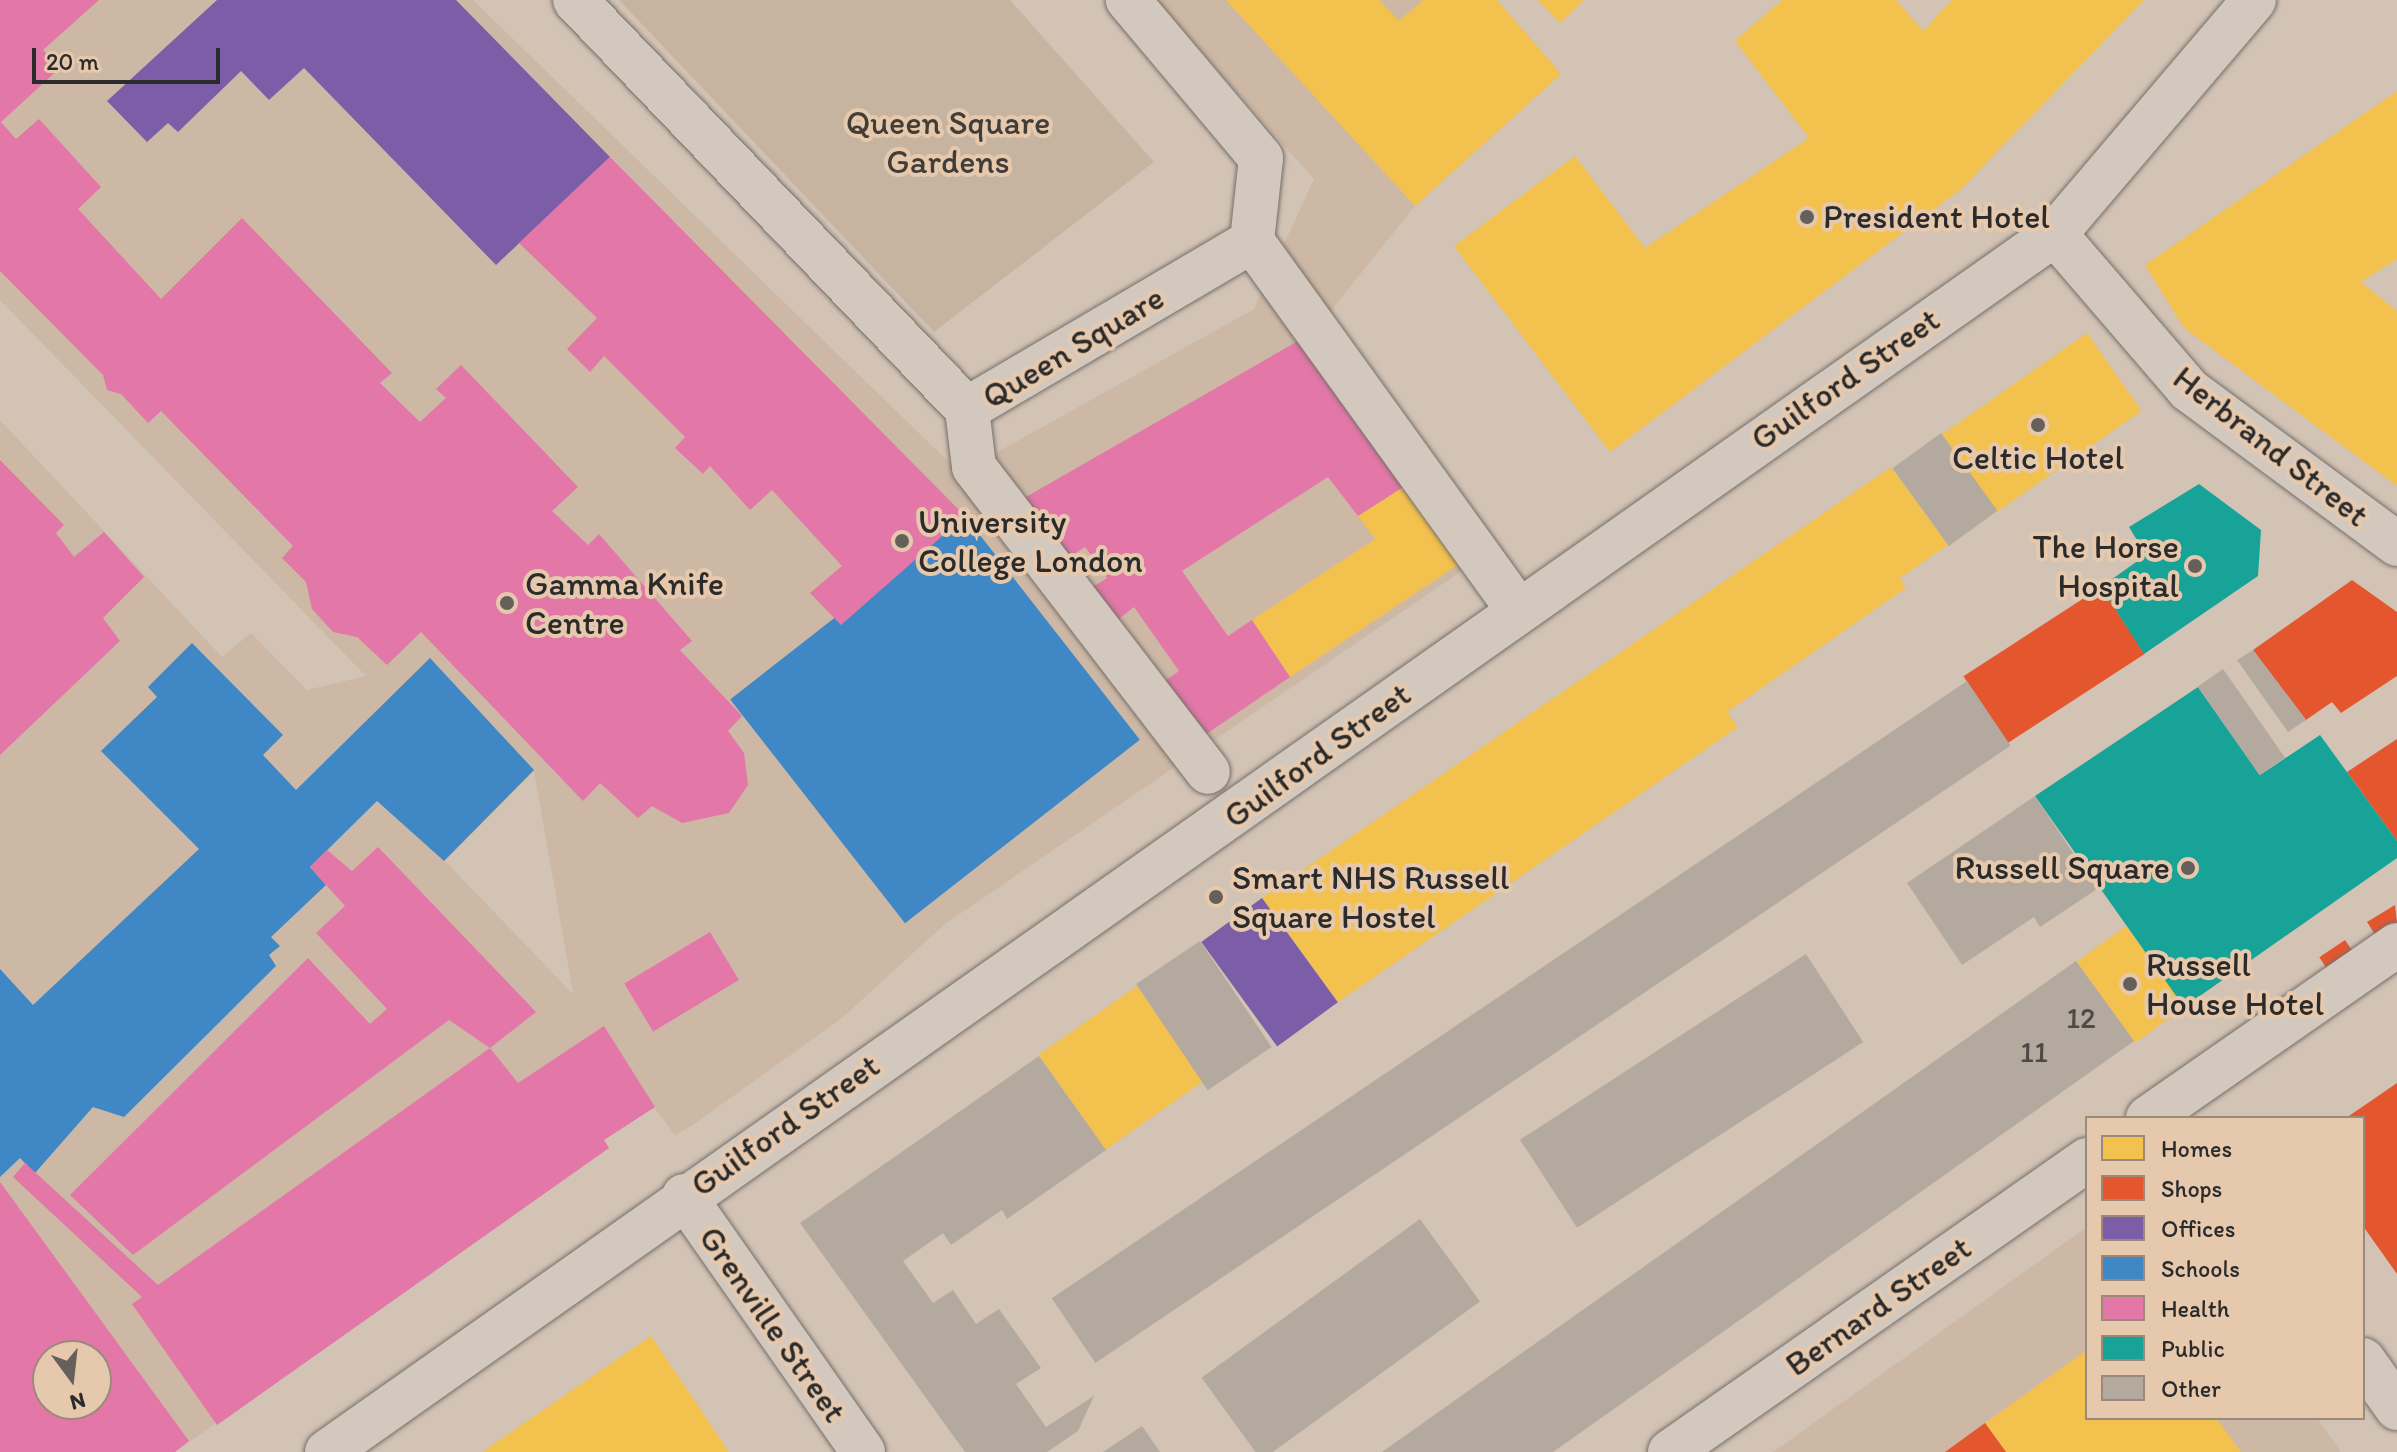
<!DOCTYPE html>
<style>
body{margin:0}
#map{position:relative;width:2397px;height:1452px;overflow:hidden;background:#d2c3b5;font-family:Itim,sans-serif}
div>[style]{position:absolute}
.built>*{inset:0;background:#cdb8a5}
.green>*{inset:0;background:#c6b4a1}
.homes>*{inset:0;background:#f2c14e;transform-origin:0 0}
.shops>*{inset:0;background:#e4572e;transform-origin:0 0}
.offices>*{inset:0;background:#7b5ea7;transform-origin:0 0}
.schools>*{inset:0;background:#3f88c5;transform-origin:0 0}
.health>*{inset:0;background:#e377a8;transform-origin:0 0}
.public>*{inset:0;background:#17a398}
.building>*{inset:0;background:#b4a99f;transform-origin:0 0}
.roads{filter:drop-shadow(0 0 2px #766f69) drop-shadow(0 0 2px #766f69)}
.pedestrian>*{height:44px;margin:-22px;padding:0 22px;transform-origin:22px;border-radius:22px;background:#d3c8be}
.minor>*{height:44px;margin:-22px;padding:0 22px;transform-origin:22px;border-radius:22px;background:#d3c8be}
.secondary>*{height:44px;margin:-22px;padding:0 22px;transform-origin:22px;border-radius:22px;background:#d3c8be}
.dots>*{width:22px;height:22px;translate:-50% -50%;box-sizing:border-box;border:4px solid #e6c9ad;border-radius:50%}
span{translate:-50% -50%;white-space:nowrap;text-align:center;line-height:1.15;-webkit-text-stroke:8px #e6c9ad;paint-order:stroke}
.number-label{font-size:30px;color:#4d4a48}
.number-label span{-webkit-text-stroke-width:0}
.park-label{font-size:34px;color:#413e3a}
.poi-label{font-size:34px;color:#2b2b2b}
.left{translate:0 -50%;text-align:left}
.right{translate:-100% -50%;text-align:right}
.street-label{font-size:34px;color:#2b2b2b}
.legend{position:absolute;left:2085px;top:1116px;width:280px;height:304px;box-sizing:border-box;background:#e6c9ad;border:2px solid #9b8a79;margin:0;padding:10px 14px;list-style:none;font-size:24px;color:#2b2b2b}
.legend li{display:flex;align-items:center;gap:16px;height:40px}
.legend b{width:40px;border:2px solid #9b8a79}
.north{position:absolute;left:32px;top:1340px;width:80px;height:80px;box-sizing:border-box;background:#e6c9ad;border:2px solid #9b8a79;border-radius:50%;rotate:165deg;font-size:22px;font-weight:700;line-height:32px;text-align:center;color:#2b2b2b}
.north::after{content:'';display:block;margin:auto;width:28px;height:36px;background:#65605b;clip-path:polygon(50% 0,100% 100%,50% 72%,0 100%)}
.scale{position:absolute;left:32px;top:48px;width:188px;height:36px;box-sizing:border-box;border:4px solid #2b2b2b;border-top:0;padding-left:10px;font-size:24px;line-height:28px;white-space:nowrap;color:#2b2b2b;-webkit-text-stroke:6px #e6c9ad;paint-order:stroke}
</style>
<div id="map">
<div class="built">
<div style="clip-path:polygon(evenodd,0 0,473px 0,960px 473px,1254px 309px,1314px 179px,1155px 0,1497px 0,1561px 74px,1415px 206px,1314px 332px,1472px 564px,945px 924px,842px 1018px,693px 1125px,675px 1135px,654px 1107px,604px 1140px,609px 1148px,175px 1452px,0 1452px,0 420px,222px 657px,251px 633px,307px 690px,366px 676px,0 300px,0 0,534px 771px,573px 993px,572px 993px,445px 861px,534px 771px,0 0,48px 1356px,96px 1356px,96px 1404px,48px 1404px,48px 1356px)"></div>
<div style="clip-path:polygon(2087px 1227px,2087px 1418px,2317px 1418px,2341px 1452px,1773px 1452px)"></div>
</div>
<div class="green">
<div style="clip-path:polygon(619px 0,1010px 0,1154px 162px,934px 332px)"></div>
</div>
<div class="homes">
<div style="clip-path:polygon(1226px 0,1379px 0,1399px 21px,1423px 0,1497px 0,1561px 74px,1415px 206px)"></div>
<div style="clip-path:polygon(1538px 0,1584px 0,1560px 23px)"></div>
<div style="clip-path:polygon(1782px 0,1896px 0,1923px 31px,1952px 0,2144px 0,1961px 189px,1610px 452px,1454px 246px,1575px 156px,1645px 248px,1809px 138px,1735px 41px)"></div>
<div style="clip-path:polygon(2397px 91px,2397px 259px,2361px 282px,2397px 311px,2397px 486px,2184px 328px,2145px 265px)"></div>
<div style="left:2087px;top:333px;width:95px;height:177px;rotate:55deg"></div>
<div style="clip-path:polygon(1891px 467px,1948px 545px,1900px 578px,1906px 588px,1727px 712px,1738px 727px,1338px 1002px,1262px 898px)"></div>
<div style="clip-path:polygon(1408px 484px,1462px 562px,1290px 677px,1252px 620px,1375px 539px,1358px 516px)"></div>
<div style="left:2126px;top:926px;width:100px;height:61px;rotate:54deg"></div>
<div style="left:1137px;top:986px;width:116px;height:120px;rotate:55deg"></div>
<div style="clip-path:polygon(651px 1336px,729px 1452px,482px 1452px)"></div>
<div style="clip-path:polygon(2087px 1350px,2087px 1418px,2216px 1418px,2241px 1452px,2006px 1452px,1985px 1423px)"></div>
</div>
<div class="shops">
<div style="clip-path:polygon(2352px 580px,2397px 612px,2397px 676px,2341px 713px,2332px 702px,2306px 720px,2253px 650px)"></div>
<div style="left:2101px;top:587px;width:80px;height:164px;rotate:57deg"></div>
<div style="clip-path:polygon(2397px 739px,2397px 841px,2347px 772px)"></div>
<div style="clip-path:polygon(2395px 905px,2397px 923px,2376px 936px,2367px 922px)"></div>
<div style="left:2345px;top:940px;width:14px;height:31px;rotate:56deg"></div>
<div style="clip-path:polygon(2397px 1083px,2397px 1274px,2363px 1226px,2363px 1118px,2346px 1118px)"></div>
<div style="clip-path:polygon(1985px 1423px,2006px 1452px,1945px 1452px)"></div>
</div>
<div class="offices">
<div style="clip-path:polygon(217px 0,456px 0,610px 157px,496px 265px,304px 68px,269px 100px,241px 71px,178px 132px,168px 123px,147px 142px,107px 101px)"></div>
<div style="left:1262px;top:898px;width:129px;height:75px;rotate:54deg"></div>
</div>
<div class="schools">
<div style="left:965px;top:516px;width:284px;height:298px;rotate:52deg"></div>
<div style="clip-path:polygon(192px 643px,283px 735px,263px 755px,296px 790px,430px 658px,534px 770px,444px 861px,377px 801px,310px 867px,326px 885px,271px 937px,280px 946px,269px 955px,276px 966px,124px 1117px,93px 1107px,35px 1173px,20px 1158px,0 1177px,0 969px,33px 1005px,199px 849px,101px 751px,157px 697px,148px 687px)"></div>
</div>
<div class="health">
<div style="clip-path:polygon(0 0,99px 0,43px 50px,61px 67px,1px 122px,16px 139px,39px 119px,101px 187px,78px 209px,161px 299px,242px 218px,392px 373px,380px 383px,420px 422px,446px 398px,436px 389px,461px 365px,578px 487px,552px 511px,588px 545px,599px 534px,692px 641px,680px 650px,742px 716px,728px 731px,744px 753px,748px 785px,729px 813px,682px 823px,652px 806px,638px 818px,600px 783px,583px 801px,421px 632px,387px 665px,357px 637px,333px 632px,312px 609px,306px 582px,282px 558px,293px 546px,161px 411px,148px 423px,121px 394px,107px 390px,103px 375px,0 271px)"></div>
<div style="clip-path:polygon(610px 157px,965px 516px,841px 625px,810px 593px,842px 566px,772px 490px,750px 510px,710px 466px,703px 474px,675px 448px,685px 437px,604px 356px,590px 372px,567px 349px,597px 318px,519px 243px)"></div>
<div style="clip-path:polygon(1305px 337px,1408px 484px,1358px 516px,1328px 477px,1182px 571px,1228px 636px,1252px 620px,1290px 677px,1202px 737px,1162px 683px,1179px 671px,1134px 607px,1114px 623px,1088px 590px,1107px 578px,1085px 547px,1065px 560px,1019px 501px)"></div>
<div style="clip-path:polygon(0 460px,64px 525px,56px 533px,74px 557px,104px 532px,144px 577px,103px 618px,120px 641px,0 755px)"></div>
<div style="clip-path:polygon(378px 847px,536px 1012px,490px 1048px,449px 1020px,133px 1255px,70px 1195px,308px 958px,370px 1024px,387px 1009px,316px 933px,345px 906px,310px 867px,327px 850px,352px 871px)"></div>
<div style="left:710px;top:932px;width:56px;height:100px;rotate:59deg"></div>
<div style="clip-path:polygon(604px 1026px,655px 1107px,604px 1140px,609px 1148px,217px 1425px,132px 1304px,142px 1297px,13px 1177px,25px 1163px,158px 1285px,490px 1048px,518px 1083px)"></div>
<div style="clip-path:polygon(evenodd,0 1182px,189px 1441px,175px 1452px,0 1452px,0 1182px,48px 1356px,96px 1356px,96px 1404px,48px 1404px,48px 1356px)"></div>
</div>
<div class="public">
<div style="clip-path:polygon(2199px 484px,2261px 530px,2258px 576px,2144px 654px,2101px 587px,2146px 555px,2129px 527px)"></div>
<div style="clip-path:polygon(2198px 687px,2260px 775px,2320px 735px,2397px 841px,2397px 858px,2184px 1007px,2035px 796px)"></div>
</div>
<div class="building">
<div style="left:1941px;top:433px;width:96px;height:60px;rotate:54deg"></div>
<div style="clip-path:polygon(2253px 650px,2306px 720px,2288px 732px,2237px 660px)"></div>
<div style="left:2223px;top:669px;width:108px;height:31px;rotate:55deg"></div>
<div style="left:1967px;top:681px;width:78px;height:1104px;rotate:56deg"></div>
<div style="clip-path:polygon(2035px 796px,2097px 889px,2040px 927px,2034px 917px,1962px 965px,1907px 883px)"></div>
<div style="left:1200px;top:941px;width:128px;height:77px;rotate:56deg"></div>
<div style="left:1806px;top:954px;width:105px;height:341px;rotate:57deg"></div>
<div style="clip-path:polygon(2076px 961px,2134px 1041px,1553px 1452px,1382px 1452px)"></div>
<div style="clip-path:polygon(1039px 1056px,1106px 1150px,1007px 1219px,1002px 1210px,951px 1245px,943px 1233px,903px 1261px,933px 1303px,953px 1290px,976px 1324px,999px 1309px,1041px 1368px,1016px 1384px,1046px 1427px,1094px 1396px,1078px 1431px,1047px 1452px,965px 1452px,800px 1223px)"></div>
<div style="left:1420px;top:1219px;width:102px;height:270px;rotate:54deg"></div>
<div style="clip-path:polygon(1142px 1426px,1160px 1452px,1103px 1452px)"></div>
</div>
<div class="roads">
<div class="pedestrian">
<div style="left:1252px;top:241px;width:455px;rotate:54.2deg"></div>
<div style="left:967px;top:409px;width:58px;rotate:83.1deg"></div>
<div style="left:974px;top:467px;width:384px;rotate:52.5deg"></div>
</div>
<div class="minor">
<div style="left:575px;top:0;width:567px;rotate:46.22deg"></div>
<div style="left:967px;top:409px;width:331px;rotate:-30.5deg"></div>
<div style="left:1252px;top:241px;width:83px;rotate:-83.8deg"></div>
<div style="left:1261px;top:158px;width:207px;rotate:-130.1deg"></div>
<div style="left:2055px;top:234px;width:206px;rotate:49.3deg"></div>
<div style="left:2189px;top:390px;width:259px;rotate:36.5deg"></div>
<div style="left:2363px;top:1360px;width:59px;rotate:54.7deg"></div>
</div>
<div class="secondary">
<div style="left:2148px;top:1118px;width:303px;rotate:-34.8deg"></div>
<div style="left:684px;top:1196px;width:312px;rotate:55deg"></div>
<div style="left:327px;top:1452px;width:2114px;rotate:-35.18deg"></div>
<div style="left:2055px;top:234px;width:307px;rotate:-49.6deg"></div>
<div style="left:1670px;top:1452px;width:509px;rotate:-35deg"></div>
</div>
</div>
<div class="dots">
<div style="left:1807px;top:217px;background:#65605b"></div>
<div style="left:2038px;top:425px;background:#65605b"></div>
<div style="left:902px;top:541px;background:#65605b"></div>
<div style="left:2195px;top:566px;background:#65605b"></div>
<div style="left:507px;top:603px;background:#65605b"></div>
<div style="left:2188px;top:868px;background:#65605b"></div>
<div style="left:1216px;top:897px;background:#65605b"></div>
<div style="left:2130px;top:984px;background:#65605b"></div>
</div>
<div class="number-label">
<span style="left:2081px;top:1018px">12</span>
<span style="left:2034px;top:1052px">11</span>
</div>
<div class="park-label">
<span style="left:948px;top:142px">Queen Square<br>Gardens</span>
</div>
<div class="poi-label">
<span class="left" style="left:1823px;top:217px">President Hotel</span>
<span style="left:2038px;top:458px">Celtic Hotel</span>
<span class="left" style="left:918px;top:541px">University<br>College London</span>
<span class="right" style="left:2179px;top:566px">The Horse<br>Hospital</span>
<span class="left" style="left:525px;top:603px">Gamma Knife<br>Centre</span>
<span class="right" style="left:2170px;top:868px">Russell Square</span>
<span class="left" style="left:1232px;top:897px">Smart NHS Russell<br>Square Hostel</span>
<span class="left" style="left:2146px;top:984px">Russell<br>House Hotel</span>
</div>
<div class="street-label">
<span style="left:1073px;top:347px;rotate:-31deg">Queen Square</span>
<span style="left:1845px;top:379px;rotate:-35deg">Guilford Street</span>
<span style="left:2271px;top:446px;rotate:38deg">Herbrand Street</span>
<span style="left:1317px;top:755px;rotate:-36deg">Guilford Street</span>
<span style="left:785px;top:1125px;rotate:-35deg">Guilford Street</span>
<span style="left:1878px;top:1306px;rotate:-35deg">Bernard Street</span>
<span style="left:773px;top:1324px;rotate:55deg">Grenville Street</span>
</div>
<ul class="legend">
<li><b style="height:22px;background:#f2c14e"></b>Homes</li>
<li><b style="height:22px;background:#e4572e"></b>Shops</li>
<li><b style="height:22px;background:#7b5ea7"></b>Offices</li>
<li><b style="height:22px;background:#3f88c5"></b>Schools</li>
<li><b style="height:22px;background:#e377a8"></b>Health</li>
<li><b style="height:22px;background:#17a398"></b>Public</li>
<li><b style="height:22px;background:#b4a99f"></b>Other</li>
</ul>
<div class="north">N</div>
<div class="scale">20 m</div>
</div>
